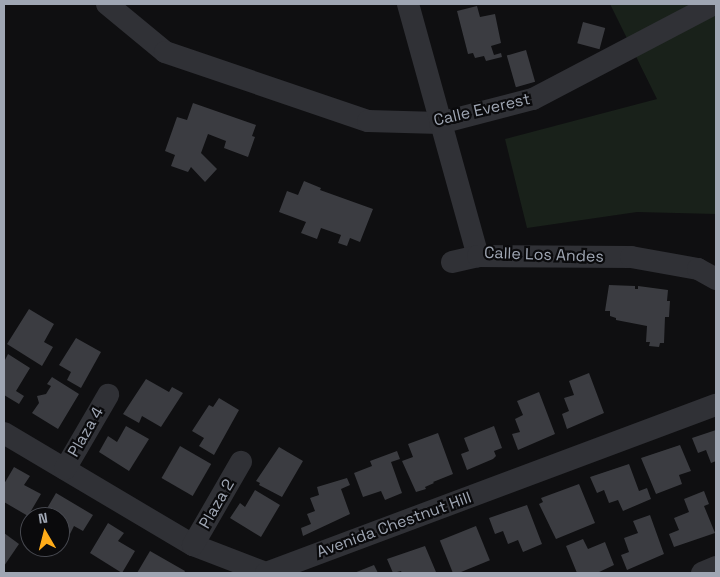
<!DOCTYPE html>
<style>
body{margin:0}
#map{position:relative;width:720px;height:577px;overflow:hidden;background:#0f0f11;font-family:"Space Grotesk",sans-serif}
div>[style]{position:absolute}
.green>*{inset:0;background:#19211a}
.building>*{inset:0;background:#3b3c41;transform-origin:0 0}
.minor>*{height:22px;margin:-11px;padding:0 11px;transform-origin:11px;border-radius:11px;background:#303136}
span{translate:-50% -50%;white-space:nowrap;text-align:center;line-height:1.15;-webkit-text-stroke:4.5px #0a0a0c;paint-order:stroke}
.street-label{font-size:16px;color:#9fa6b3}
.frame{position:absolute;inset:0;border:5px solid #9fa6b3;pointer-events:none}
.north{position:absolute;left:20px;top:507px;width:50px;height:50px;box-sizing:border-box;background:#0a0a0c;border:1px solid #46484f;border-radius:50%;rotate:352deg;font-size:14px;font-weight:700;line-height:20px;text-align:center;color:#9fa6b3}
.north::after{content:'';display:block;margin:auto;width:18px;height:22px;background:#ffac19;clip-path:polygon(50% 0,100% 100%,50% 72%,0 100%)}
</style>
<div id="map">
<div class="green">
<div style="clip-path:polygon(610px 4px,716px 4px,716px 214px,637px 212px,527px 228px,505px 139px,657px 99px)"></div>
</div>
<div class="building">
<div style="clip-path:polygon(477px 6px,480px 17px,495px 14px,501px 43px,491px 46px,494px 55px,501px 53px,502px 57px,486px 61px,484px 56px,475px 58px,473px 53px,468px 54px,457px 11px)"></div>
<div style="left:583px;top:22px;width:23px;height:22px;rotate:15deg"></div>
<div style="left:526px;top:50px;width:33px;height:20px;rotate:74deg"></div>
<div style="clip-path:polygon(193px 103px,256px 125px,252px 136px,255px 137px,248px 157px,224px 148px,226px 141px,208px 134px,201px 153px,217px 169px,205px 182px,191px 167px,188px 172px,171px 166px,175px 155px,165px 151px,177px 117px,187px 120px)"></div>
<div style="clip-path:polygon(304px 181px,321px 188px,320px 190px,373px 209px,360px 242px,350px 238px,347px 246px,338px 243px,341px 235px,321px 228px,317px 239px,301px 233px,306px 222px,279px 212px,287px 191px,298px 195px)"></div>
<div style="clip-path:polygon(609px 285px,635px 286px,635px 289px,638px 289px,638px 286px,668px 290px,667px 301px,670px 301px,669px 317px,665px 317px,664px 343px,660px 343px,659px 347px,649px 346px,650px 342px,646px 342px,647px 326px,616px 320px,616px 318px,610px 316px,610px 311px,605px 311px)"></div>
<div style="clip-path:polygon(29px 309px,54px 324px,44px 342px,53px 347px,42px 366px,7px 344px)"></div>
<div style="clip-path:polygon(76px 338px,101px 352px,81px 388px,67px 380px,71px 372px,59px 365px)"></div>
<div style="clip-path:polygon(8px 354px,30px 368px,16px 391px,24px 396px,19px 404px,4px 395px,4px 362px)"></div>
<div style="clip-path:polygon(589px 373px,604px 413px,567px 429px,562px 414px,569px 411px,564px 398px,574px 395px,569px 381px)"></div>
<div style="clip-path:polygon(52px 377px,79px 394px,58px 429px,32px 413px,39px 403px,37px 396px,46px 394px,51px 386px,47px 384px)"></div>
<div style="clip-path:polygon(146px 379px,169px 392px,172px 387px,183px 393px,161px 427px,142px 416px,139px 423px,123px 414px)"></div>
<div style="clip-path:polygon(539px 392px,555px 434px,518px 450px,512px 434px,520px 432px,515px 419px,523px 415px,517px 401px)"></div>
<div style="clip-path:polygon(219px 398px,239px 410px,214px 455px,199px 446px,204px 438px,192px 431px,209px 405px,213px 407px)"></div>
<div style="clip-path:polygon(126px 426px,149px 439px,129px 471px,99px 452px,108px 436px,117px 442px)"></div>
<div style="clip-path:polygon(494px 426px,502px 448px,494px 451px,496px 456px,493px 459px,467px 470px,461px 454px,469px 451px,464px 438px)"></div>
<div style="clip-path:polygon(716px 430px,716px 461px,711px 463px,706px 450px,698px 453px,692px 438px)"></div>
<div style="clip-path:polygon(438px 433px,453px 474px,433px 482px,434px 483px,425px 487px,426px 489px,416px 492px,402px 461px,413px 457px,408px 444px)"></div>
<div style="clip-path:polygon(680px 445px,691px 471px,679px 475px,682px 484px,656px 494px,641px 458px)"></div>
<div style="left:180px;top:446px;width:36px;height:37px;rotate:30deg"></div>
<div style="clip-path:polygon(279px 447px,303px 461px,282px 497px,259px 485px,260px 483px,256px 481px)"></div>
<div style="clip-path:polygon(397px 451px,400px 459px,391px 462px,402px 493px,385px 500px,381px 491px,363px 497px,354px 473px,372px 466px,370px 461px)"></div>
<div style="clip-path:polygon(629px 464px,639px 491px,647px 488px,651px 499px,623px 511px,618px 500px,609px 503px,604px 490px,597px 493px,590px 477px)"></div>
<div style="clip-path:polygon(14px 467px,30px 476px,24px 485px,41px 494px,28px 516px,4px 502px,4px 484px)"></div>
<div style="clip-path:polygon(347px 478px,350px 485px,341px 489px,350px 514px,303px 536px,301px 528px,311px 524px,307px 514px,315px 511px,310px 498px,319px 495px,317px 487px)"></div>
<div style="clip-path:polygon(579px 484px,595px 523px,556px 539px,539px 504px,543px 502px,541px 498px)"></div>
<div style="clip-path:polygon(255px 490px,280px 505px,261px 537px,230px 518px,240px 503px,245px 507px)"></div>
<div style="clip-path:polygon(704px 491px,709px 504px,704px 506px,715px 533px,674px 547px,669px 534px,679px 530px,674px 518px,689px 512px,684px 499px)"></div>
<div style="clip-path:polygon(56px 493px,93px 515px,83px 531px,74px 526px,70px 534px,60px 530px,60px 517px,42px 517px)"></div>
<div style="clip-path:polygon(527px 505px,542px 544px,523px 552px,518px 540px,508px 544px,503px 531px,495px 534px,489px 518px)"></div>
<div style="clip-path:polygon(650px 515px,664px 554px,627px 570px,621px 555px,629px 552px,624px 538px,638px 533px,633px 521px)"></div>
<div style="clip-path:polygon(108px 523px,124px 533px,118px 541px,135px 551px,122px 573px,90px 553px)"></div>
<div style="left:476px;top:526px;width:37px;height:39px;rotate:68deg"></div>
<div style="clip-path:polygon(4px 533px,19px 544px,4px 566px)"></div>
<div style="clip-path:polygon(583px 539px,588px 549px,605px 542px,614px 565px,597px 573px,577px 573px,566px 546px)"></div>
<div style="clip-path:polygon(425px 546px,436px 572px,402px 573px,401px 571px,393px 573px,387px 559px)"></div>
<div style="clip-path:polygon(150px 551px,185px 571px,184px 573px,137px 573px)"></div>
<div style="clip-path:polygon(374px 565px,378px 573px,354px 573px)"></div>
</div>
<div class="minor">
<div style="left:107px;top:4px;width:75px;rotate:39.6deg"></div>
<div style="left:165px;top:52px;width:214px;rotate:18.8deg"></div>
<div style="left:368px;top:121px;width:72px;rotate:1.6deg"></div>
<div style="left:440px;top:123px;width:96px;rotate:-14.5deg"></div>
<div style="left:533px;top:99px;width:204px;rotate:-27.7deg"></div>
<div style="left:408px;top:4px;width:262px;rotate:74.5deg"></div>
<div style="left:452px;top:262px;width:27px;rotate:-13deg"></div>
<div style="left:478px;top:256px;width:153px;rotate:0.4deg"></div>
<div style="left:631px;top:257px;width:68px;rotate:10.2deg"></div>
<div style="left:698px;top:269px;width:21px;rotate:29deg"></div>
<div style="left:4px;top:433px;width:220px;rotate:30.7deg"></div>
<div style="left:193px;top:545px;width:78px;rotate:21deg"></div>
<div style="left:266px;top:573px;width:480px;rotate:-20.5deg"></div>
<div style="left:65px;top:469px;width:86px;rotate:-59.8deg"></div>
<div style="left:193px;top:545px;width:96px;rotate:-60deg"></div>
<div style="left:702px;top:573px;width:15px;rotate:-23deg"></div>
</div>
<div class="street-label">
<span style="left:482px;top:110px;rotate:-13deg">Calle Everest</span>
<span style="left:544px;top:255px;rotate:2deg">Calle Los Andes</span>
<span style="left:86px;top:432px;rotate:-60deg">Plaza 4</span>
<span style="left:217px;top:504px;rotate:-60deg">Plaza 2</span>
<span style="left:394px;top:525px;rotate:-20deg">Avenida Chestnut Hill</span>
</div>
<div class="frame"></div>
<div class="north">N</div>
</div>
